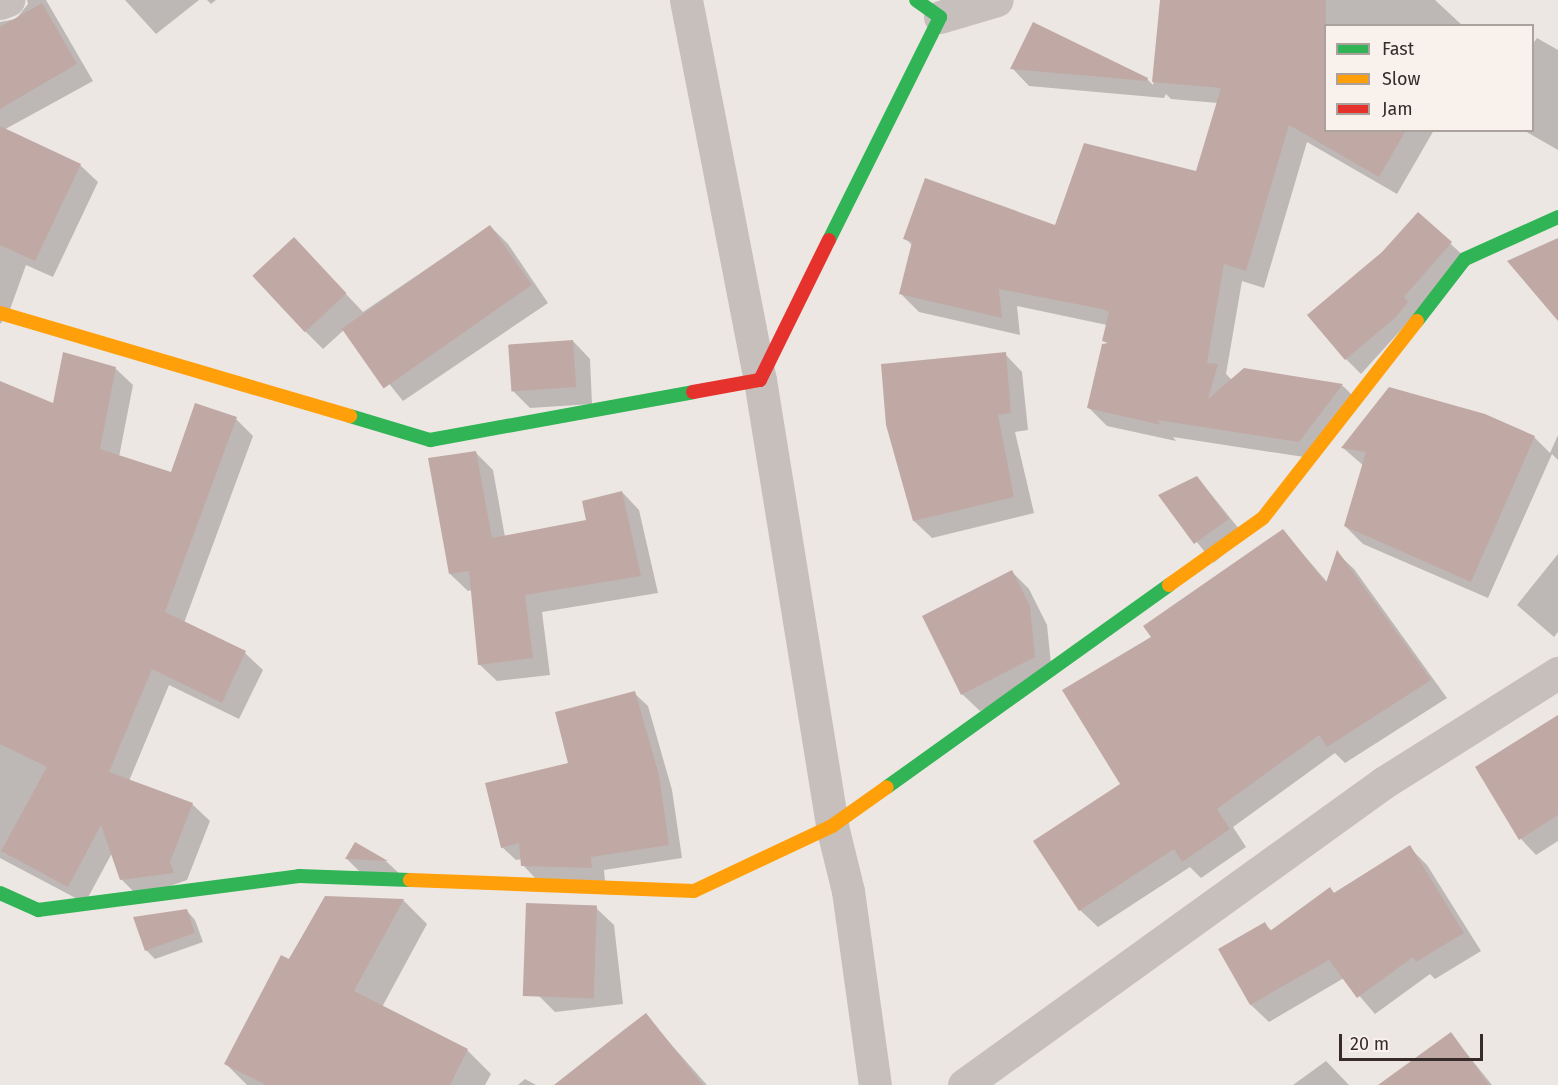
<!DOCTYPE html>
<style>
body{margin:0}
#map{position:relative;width:1558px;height:1085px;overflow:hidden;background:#ede7e3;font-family:"Fira Sans",sans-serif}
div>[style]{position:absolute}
.shadow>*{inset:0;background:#0003;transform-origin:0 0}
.building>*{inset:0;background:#c0a9a5;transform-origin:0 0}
.street>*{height:33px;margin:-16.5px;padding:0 16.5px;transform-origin:16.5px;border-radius:16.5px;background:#c6bfbc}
.fast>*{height:14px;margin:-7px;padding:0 7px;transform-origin:7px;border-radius:7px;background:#30b455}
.slow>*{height:14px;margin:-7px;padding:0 7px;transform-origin:7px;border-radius:7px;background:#ff9f0a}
.jam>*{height:14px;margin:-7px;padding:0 7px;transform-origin:7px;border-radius:7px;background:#e5322d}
span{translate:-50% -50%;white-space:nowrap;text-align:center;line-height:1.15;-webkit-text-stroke:6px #f9f1eb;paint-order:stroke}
.legend{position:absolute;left:1324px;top:24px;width:210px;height:108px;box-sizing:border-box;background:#f9f1eb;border:2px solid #aba29e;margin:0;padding:8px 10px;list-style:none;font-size:18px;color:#372c2a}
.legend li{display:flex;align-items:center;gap:12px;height:30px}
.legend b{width:30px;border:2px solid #aba29e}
.scale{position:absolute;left:1339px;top:1034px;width:144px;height:27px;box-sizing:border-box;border:3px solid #372c2a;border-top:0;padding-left:8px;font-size:18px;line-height:21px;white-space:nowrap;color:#372c2a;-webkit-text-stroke:4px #f9f1eb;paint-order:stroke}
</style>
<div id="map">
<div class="shadow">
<div style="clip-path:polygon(27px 0,46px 0,93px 81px,0 132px,0 22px,16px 19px,28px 4px)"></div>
<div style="clip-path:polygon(125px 0,199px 0,156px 34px)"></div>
<div style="clip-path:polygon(207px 0,216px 0,211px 4px)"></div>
<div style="clip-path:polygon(1162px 0,1435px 0,1463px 26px,1326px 26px,1326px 130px,1434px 130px,1397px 194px,1307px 142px,1264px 288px,1242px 281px,1226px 374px,1232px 380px,1244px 370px,1343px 386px,1360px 403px,1317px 459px,1173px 437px,1176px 441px,1107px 426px,1089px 408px,1108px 344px,1104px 341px,1107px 325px,1017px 306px,1020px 335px,919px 312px,901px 294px,913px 246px,905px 238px,1056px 226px,1197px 172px,1218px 103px,1171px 99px,1166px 94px,1164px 98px,1029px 86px,1012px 68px,1147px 79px,1153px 85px)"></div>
<div style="clip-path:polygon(1537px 38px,1558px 50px,1558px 150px,1523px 130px,1532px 130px,1532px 45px)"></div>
<div style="clip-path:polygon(0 164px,80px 165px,98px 182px,53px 277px,26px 265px,8px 315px,0 324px)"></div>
<div style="clip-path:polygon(1418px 214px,1466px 258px,1361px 374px,1346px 359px,1383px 253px)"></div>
<div style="clip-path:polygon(490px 226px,508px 244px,548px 303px,403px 401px,345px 329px,323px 349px,306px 332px,311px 257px,363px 312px)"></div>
<div style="clip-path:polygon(573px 341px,590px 359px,592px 404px,530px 408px,512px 390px)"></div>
<div style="clip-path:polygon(1005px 354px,1022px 372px,1028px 430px,1015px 432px,1034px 513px,932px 538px,914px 521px)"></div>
<div style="clip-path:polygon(115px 368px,133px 385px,119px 457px,172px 474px,236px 419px,253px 436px,184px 623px,245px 653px,263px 670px,239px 719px,169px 685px,129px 781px,192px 804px,210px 821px,187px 880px,139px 897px,122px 880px,112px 853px,85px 903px,0 858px,0 383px,54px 405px)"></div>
<div style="clip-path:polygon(1389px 389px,1534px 437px,1550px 453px,1558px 435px,1558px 460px,1552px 454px,1488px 598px,1363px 544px,1345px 526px,1364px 466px,1343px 448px)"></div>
<div style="clip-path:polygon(475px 452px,493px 470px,505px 537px,588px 522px,622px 492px,639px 510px,658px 593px,542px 612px,550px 675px,497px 681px,479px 664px,472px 590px,468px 591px,450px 574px)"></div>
<div style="left:1197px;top:477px;width:77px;height:41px;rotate:51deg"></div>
<div style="clip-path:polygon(1283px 531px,1328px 583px,1337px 553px,1354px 569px,1447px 698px,1345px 763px,1335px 753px,1233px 827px,1246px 847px,1201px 878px,1190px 867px,1098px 927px,1080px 910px,1122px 784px,1153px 637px)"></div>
<div style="clip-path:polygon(1558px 554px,1558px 632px,1554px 637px,1517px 605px)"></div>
<div style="clip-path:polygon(1012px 572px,1029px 589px,1047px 625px,1052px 674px,980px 711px,962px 694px)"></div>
<div style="clip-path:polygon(634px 693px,648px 706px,672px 790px,682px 858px,604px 870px,605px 881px,536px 879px,523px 865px,522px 859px,516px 860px,502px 847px)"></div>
<div style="clip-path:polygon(1558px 721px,1558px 841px,1536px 855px,1521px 839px)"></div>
<div style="clip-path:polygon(356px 844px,387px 862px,403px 877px,364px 876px,347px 859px)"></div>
<div style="clip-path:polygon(1409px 847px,1427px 865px,1481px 951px,1435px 979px,1430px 974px,1375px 1014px,1344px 978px,1269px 1022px,1251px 1005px,1220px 950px,1265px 924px,1272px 931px)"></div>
<div style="clip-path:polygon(326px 897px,403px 900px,427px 924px,382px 1007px,467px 1050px,491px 1074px,485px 1085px,247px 1085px,226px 1064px)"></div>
<div style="clip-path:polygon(596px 908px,614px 925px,623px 1004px,555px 1012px,538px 995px)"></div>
<div style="clip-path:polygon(187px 911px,195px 920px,203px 942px,155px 959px,146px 950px)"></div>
<div style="clip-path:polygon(645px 1015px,707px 1085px,557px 1085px)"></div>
<div style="clip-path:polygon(1451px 1034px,1492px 1085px,1381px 1085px)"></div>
<div style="clip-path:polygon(1326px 1061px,1349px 1085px,1293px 1085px)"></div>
<div style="clip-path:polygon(525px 1079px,536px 1085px,518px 1085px)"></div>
</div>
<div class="building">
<div style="clip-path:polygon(1160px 0,1326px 0,1326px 130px,1406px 130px,1379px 177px,1289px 125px,1246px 271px,1224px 264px,1207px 363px,1218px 364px,1208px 399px,1244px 368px,1343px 384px,1299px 442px,1157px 420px,1161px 425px,1087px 408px,1102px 344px,1109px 343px,1102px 341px,1109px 312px,1102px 309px,999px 289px,1002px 318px,899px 294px,912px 242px,903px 239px,925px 178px,1055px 225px,1084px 143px,1196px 171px,1221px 88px,1152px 82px)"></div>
<div style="clip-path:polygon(42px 3px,77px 64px,0 109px,0 27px)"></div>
<div style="clip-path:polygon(1033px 22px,1148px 78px,1147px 81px,1010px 69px)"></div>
<div style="clip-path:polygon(0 126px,81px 164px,35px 261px,0 245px)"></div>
<div style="clip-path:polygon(1418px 212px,1452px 242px,1404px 297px,1408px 302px,1396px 317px,1345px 360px,1307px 315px,1382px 252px)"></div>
<div style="left:490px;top:225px;width:73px;height:181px;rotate:55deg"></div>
<div style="left:294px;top:237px;width:77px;height:57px;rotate:47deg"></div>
<div style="clip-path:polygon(1558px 238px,1558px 321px,1507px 261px)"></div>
<div style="left:573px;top:340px;width:47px;height:65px;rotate:86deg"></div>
<div style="clip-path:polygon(63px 352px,116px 367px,100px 449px,171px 472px,195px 403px,237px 417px,165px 612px,246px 651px,222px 703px,152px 669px,109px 772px,193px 803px,170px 862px,174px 873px,120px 880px,101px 825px,68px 887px,1px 851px,47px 767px,0 744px,0 381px,53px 403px)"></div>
<div style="clip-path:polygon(1006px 352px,1011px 413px,998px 415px,1014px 497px,913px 521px,886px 425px,881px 364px)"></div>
<div style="clip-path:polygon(1389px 387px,1485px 414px,1535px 436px,1471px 582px,1344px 526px,1366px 452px,1341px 448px)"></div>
<div style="clip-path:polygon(476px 451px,492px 538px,586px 520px,582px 501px,622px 491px,641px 576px,525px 595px,533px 658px,478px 665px,469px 571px,449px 574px,428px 458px)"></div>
<div style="clip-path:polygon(1197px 476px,1229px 519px,1194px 544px,1158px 495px)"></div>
<div style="clip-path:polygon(1283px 529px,1326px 583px,1337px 550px,1431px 680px,1327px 747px,1319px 735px,1217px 809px,1230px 829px,1182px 862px,1174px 849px,1079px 911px,1033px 841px,1120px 784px,1062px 690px,1151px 637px,1143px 626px)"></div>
<div style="clip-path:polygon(1012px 570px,1030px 606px,1035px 657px,961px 695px,922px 616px)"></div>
<div style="clip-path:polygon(635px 691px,659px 775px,669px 845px,591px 857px,592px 868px,521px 866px,519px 843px,501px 848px,485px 783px,568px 763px,555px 712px)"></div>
<div style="clip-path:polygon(1558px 715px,1558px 815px,1519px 840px,1475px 767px)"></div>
<div style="clip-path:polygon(355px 842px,388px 861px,345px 859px)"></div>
<div style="clip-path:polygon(1410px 845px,1464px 933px,1416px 962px,1413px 957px,1357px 998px,1329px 960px,1250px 1005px,1218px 949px,1265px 922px,1270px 931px,1330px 887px,1334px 893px)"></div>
<div style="clip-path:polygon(325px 896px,404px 899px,354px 991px,468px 1049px,450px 1085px,266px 1085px,224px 1064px,281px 955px,289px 959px)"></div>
<div style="left:526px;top:903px;width:71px;height:93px;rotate:2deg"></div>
<div style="clip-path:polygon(187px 909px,195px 933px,145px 951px,133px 917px)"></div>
<div style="clip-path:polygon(646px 1013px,703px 1085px,554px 1085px,625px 1029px)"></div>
<div style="clip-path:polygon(1451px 1032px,1489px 1085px,1378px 1085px)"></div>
</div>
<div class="street">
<div style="left:686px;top:0;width:387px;rotate:79deg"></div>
<div style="left:760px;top:380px;width:452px;rotate:80.8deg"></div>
<div style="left:832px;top:826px;width:67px;rotate:76.2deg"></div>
<div style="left:848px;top:891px;width:196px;rotate:82.1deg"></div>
<div style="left:0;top:3px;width:9px;rotate:-21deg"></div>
<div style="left:940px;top:17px;width:59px;rotate:-16.6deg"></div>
<div style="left:964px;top:1085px;width:516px;rotate:-35.78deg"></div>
<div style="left:1383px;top:783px;width:207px;rotate:-32.2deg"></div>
</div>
<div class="fast">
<div style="left:829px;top:240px;width:249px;rotate:-63.5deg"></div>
<div style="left:940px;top:17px;width:29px;rotate:-145deg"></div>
<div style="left:1417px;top:321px;width:78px;rotate:-52.3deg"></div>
<div style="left:1465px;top:259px;width:102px;rotate:-24.3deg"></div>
<div style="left:350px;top:416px;width:84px;rotate:16.7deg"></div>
<div style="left:430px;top:440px;width:267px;rotate:-10.3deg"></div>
<div style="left:887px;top:787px;width:347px;rotate:-35.6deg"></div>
<div style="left:0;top:893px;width:42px;rotate:24.1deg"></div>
<div style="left:38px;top:910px;width:263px;rotate:-7.4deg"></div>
<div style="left:299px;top:876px;width:111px;rotate:2.1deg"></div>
</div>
<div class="slow">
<div style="left:0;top:313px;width:365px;rotate:16.4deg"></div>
<div style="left:1169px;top:585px;width:115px;rotate:-35.5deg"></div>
<div style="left:1263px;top:518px;width:250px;rotate:-52deg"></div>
<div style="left:410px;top:880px;width:284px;rotate:2.2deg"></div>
<div style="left:694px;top:891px;width:153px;rotate:-25.2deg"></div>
<div style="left:832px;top:826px;width:67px;rotate:-35.3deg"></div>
</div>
<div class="jam">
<div style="left:693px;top:392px;width:68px;rotate:-10.2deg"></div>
<div style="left:760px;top:380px;width:156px;rotate:-63.8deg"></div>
</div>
<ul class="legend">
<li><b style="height:8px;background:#30b455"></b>Fast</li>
<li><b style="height:8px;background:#ff9f0a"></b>Slow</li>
<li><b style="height:8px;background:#e5322d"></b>Jam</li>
</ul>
<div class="scale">20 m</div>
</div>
